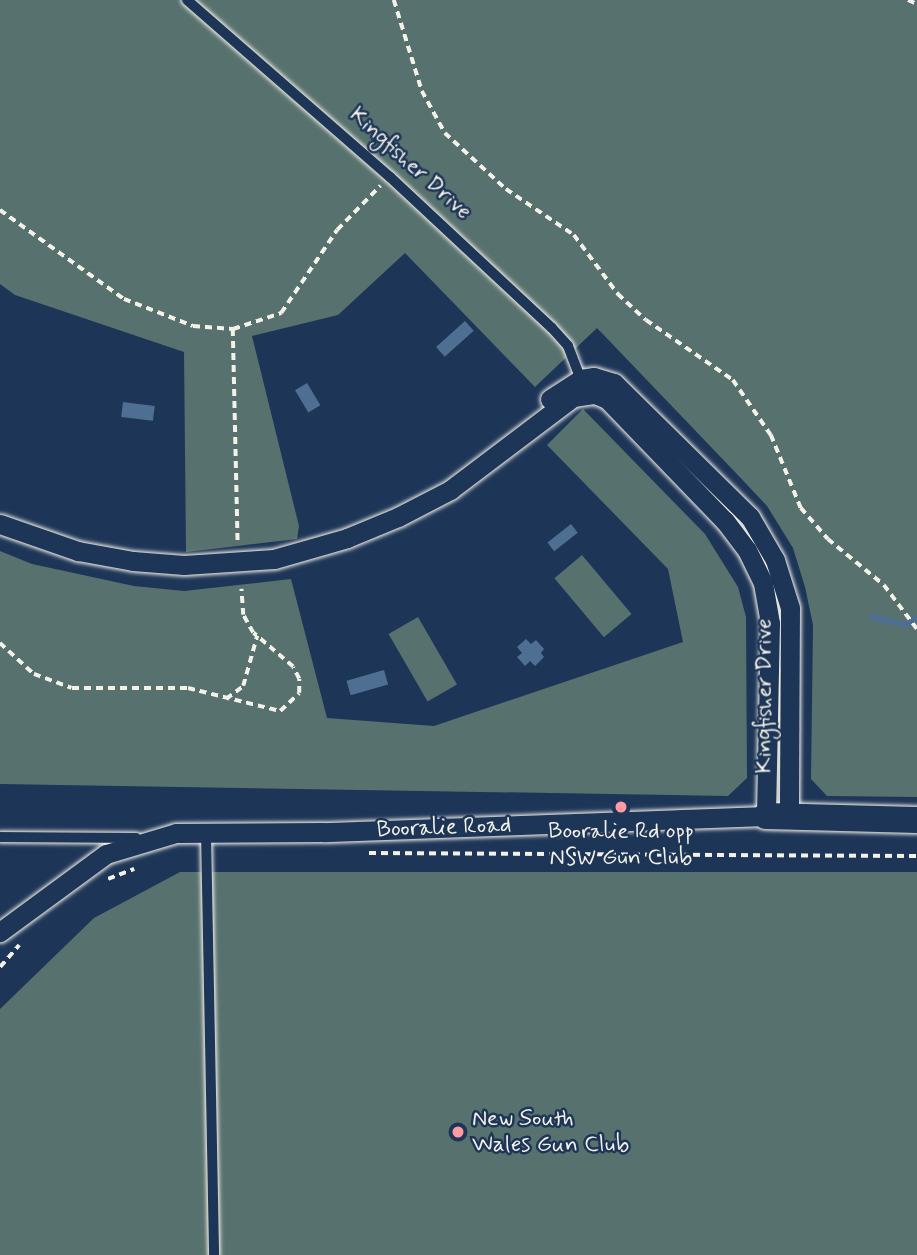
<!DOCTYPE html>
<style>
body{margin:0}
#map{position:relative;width:917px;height:1255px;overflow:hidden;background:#1d3557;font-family:Mynerve,sans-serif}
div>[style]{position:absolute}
.green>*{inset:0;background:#57716e;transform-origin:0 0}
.water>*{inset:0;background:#4e6e92;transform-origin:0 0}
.stream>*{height:6px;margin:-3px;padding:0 3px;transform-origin:3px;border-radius:3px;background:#4e6e92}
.path>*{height:3.5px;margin-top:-1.75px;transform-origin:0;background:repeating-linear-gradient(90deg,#f4f1e8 0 7px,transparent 0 12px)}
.roads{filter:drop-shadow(0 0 2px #f4f1e8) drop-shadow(0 0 2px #f4f1e8)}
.lane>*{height:10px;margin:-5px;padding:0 5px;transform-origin:5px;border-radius:5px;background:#1d3557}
.street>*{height:19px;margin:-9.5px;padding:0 9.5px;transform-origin:9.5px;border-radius:9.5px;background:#1d3557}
.secondary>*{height:26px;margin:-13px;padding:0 13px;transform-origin:13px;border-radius:13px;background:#1d3557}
.dots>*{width:19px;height:19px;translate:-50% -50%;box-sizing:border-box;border:4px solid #1d3557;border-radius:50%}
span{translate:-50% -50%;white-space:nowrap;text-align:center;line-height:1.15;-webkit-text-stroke:5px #1d3557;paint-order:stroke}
.street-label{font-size:23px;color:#f4f1e8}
.poi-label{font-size:23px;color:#f4f1e8}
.left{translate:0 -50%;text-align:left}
</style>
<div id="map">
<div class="green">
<div style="clip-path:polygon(0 0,917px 0,917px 797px,827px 796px,811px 779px,813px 625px,805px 587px,793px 548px,767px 506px,734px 471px,597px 328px,535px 387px,405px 253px,338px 315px,252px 336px,299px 526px,297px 539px,186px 552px,184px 352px,15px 295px,0 284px)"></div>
<div style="clip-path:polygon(583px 409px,705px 534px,738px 587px,746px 617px,747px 778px,728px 796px,0 784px,0 551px,32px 564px,134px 586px,184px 591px,291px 579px,327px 718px,434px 726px,683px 642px,668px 569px,547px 445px)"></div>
<div style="left:582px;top:555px;width:77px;height:36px;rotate:50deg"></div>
<div style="left:418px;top:617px;width:78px;height:34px;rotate:60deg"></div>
<div style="clip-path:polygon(180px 872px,917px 872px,917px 1255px,0 1255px,0 1009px,94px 918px)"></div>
</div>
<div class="water">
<div style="left:465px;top:321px;width:13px;height:39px;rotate:48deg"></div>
<div style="left:307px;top:383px;width:26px;height:14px;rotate:59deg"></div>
<div style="left:123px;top:402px;width:32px;height:15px;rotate:7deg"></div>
<div style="left:571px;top:524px;width:11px;height:30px;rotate:52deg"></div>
<div style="clip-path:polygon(526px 639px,531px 644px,536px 640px,544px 649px,541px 653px,544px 657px,535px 666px,530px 661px,525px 666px,517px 657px,522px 653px,517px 647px)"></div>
<div style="left:384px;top:670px;width:15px;height:39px;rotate:74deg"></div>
</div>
<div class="stream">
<div style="left:872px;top:617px;width:35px;rotate:13deg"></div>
<div style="left:906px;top:625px;width:13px;rotate:-32deg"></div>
</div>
<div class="path">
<div style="left:394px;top:0;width:95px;rotate:72.9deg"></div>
<div style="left:422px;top:91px;width:48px;rotate:61.3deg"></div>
<div style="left:445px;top:133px;width:83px;rotate:42.6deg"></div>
<div style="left:506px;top:189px;width:82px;rotate:34.1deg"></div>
<div style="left:574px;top:235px;width:74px;rotate:53.3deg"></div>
<div style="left:618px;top:294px;width:38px;rotate:43deg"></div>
<div style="left:646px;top:320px;width:106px;rotate:34.6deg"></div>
<div style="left:733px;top:380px;width:67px;rotate:55.4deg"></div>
<div style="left:771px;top:435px;width:79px;rotate:67.7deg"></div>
<div style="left:801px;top:508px;width:41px;rotate:48.9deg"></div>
<div style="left:828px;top:539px;width:72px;rotate:39.4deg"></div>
<div style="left:884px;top:585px;width:55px;rotate:53.1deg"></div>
<div style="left:908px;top:0;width:10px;rotate:24deg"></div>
<div style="left:0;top:210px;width:153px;rotate:35.7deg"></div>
<div style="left:124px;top:299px;width:74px;rotate:21.4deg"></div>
<div style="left:193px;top:326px;width:40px;rotate:4.3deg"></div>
<div style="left:233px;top:329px;width:51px;rotate:-18.4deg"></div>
<div style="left:281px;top:313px;width:100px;rotate:-56deg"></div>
<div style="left:337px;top:230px;width:62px;rotate:-45.7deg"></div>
<div style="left:233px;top:329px;width:213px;rotate:88.7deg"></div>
<div style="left:0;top:643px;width:46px;rotate:42.4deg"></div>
<div style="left:34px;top:674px;width:40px;rotate:20.2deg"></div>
<div style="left:72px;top:688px;width:116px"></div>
<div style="left:188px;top:688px;width:95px;rotate:14deg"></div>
<div style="left:280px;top:711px;width:26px;rotate:-43deg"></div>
<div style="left:299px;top:693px;width:14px;rotate:-90deg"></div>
<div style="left:299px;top:679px;width:13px;rotate:-117deg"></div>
<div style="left:293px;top:667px;width:52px;rotate:-139.6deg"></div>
<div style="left:253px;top:633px;width:21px;rotate:-119deg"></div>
<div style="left:243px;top:615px;width:26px;rotate:-94deg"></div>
<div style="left:226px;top:699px;width:21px;rotate:-37deg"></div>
<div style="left:243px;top:686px;width:52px;rotate:-74.4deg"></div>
<div style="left:369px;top:853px;width:548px;rotate:0.31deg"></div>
<div style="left:108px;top:879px;width:28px;rotate:-21deg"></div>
<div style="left:0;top:967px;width:29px;rotate:-49deg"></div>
</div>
<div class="roads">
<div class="lane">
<div style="left:187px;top:0;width:269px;rotate:41.1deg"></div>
<div style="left:390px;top:177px;width:221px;rotate:43deg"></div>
<div style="left:552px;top:328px;width:24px;rotate:48deg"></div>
<div style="left:568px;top:346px;width:36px;rotate:69deg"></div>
<div style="left:206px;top:833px;width:422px;rotate:88.9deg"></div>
<div style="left:0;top:837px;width:136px;rotate:0.4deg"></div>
</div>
<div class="street">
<div style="left:550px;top:399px;width:37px;rotate:-33deg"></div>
<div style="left:581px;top:379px;width:13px;rotate:-9deg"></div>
<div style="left:594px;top:377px;width:21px;rotate:17deg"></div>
<div style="left:614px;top:383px;width:191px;rotate:44.6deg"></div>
<div style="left:750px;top:517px;width:50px;rotate:59.8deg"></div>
<div style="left:775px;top:560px;width:50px;rotate:72.6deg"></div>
<div style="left:790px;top:608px;width:209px;rotate:90.3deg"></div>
<div style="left:0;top:524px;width:83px;rotate:19.1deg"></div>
<div style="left:78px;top:551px;width:56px;rotate:10.3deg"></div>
<div style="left:133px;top:561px;width:51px;rotate:4.5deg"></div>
<div style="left:184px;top:565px;width:90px;rotate:-3.8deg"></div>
<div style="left:274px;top:559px;width:76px;rotate:-16deg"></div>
<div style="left:347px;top:538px;width:55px;rotate:-22.4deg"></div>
<div style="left:398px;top:517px;width:59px;rotate:-27.4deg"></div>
<div style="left:450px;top:490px;width:154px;rotate:-37.1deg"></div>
<div style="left:573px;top:397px;width:22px;rotate:-8deg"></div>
<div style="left:595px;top:394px;width:13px;rotate:23deg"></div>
<div style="left:607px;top:399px;width:170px;rotate:46deg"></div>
<div style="left:725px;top:521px;width:36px;rotate:53deg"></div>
<div style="left:747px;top:550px;width:37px;rotate:64deg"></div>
<div style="left:763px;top:583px;width:41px;rotate:80.1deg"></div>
<div style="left:770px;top:623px;width:193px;rotate:91.2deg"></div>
<div style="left:766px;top:816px;width:443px;rotate:177.9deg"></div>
<div style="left:323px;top:832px;width:147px;rotate:179.6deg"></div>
<div style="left:176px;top:833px;width:73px;rotate:163.3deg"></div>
<div style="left:106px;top:854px;width:132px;rotate:143.7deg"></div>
</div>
<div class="secondary">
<div style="left:766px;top:816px;width:151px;rotate:1.5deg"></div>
</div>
</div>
<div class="dots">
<div style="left:621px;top:807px;background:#ff9aa2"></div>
<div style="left:458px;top:1132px;background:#ff9aa2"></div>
</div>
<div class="street-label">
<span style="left:410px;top:164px;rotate:42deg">Kingfisher Drive</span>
<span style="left:765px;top:696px;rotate:-90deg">Kingfisher Drive</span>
<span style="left:444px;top:828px;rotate:-2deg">Booralie Road</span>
</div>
<div class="poi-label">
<span style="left:621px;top:845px">Booralie Rd opp<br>NSW Gun Club</span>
<span class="left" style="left:472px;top:1132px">New South<br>Wales Gun Club</span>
</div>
</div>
